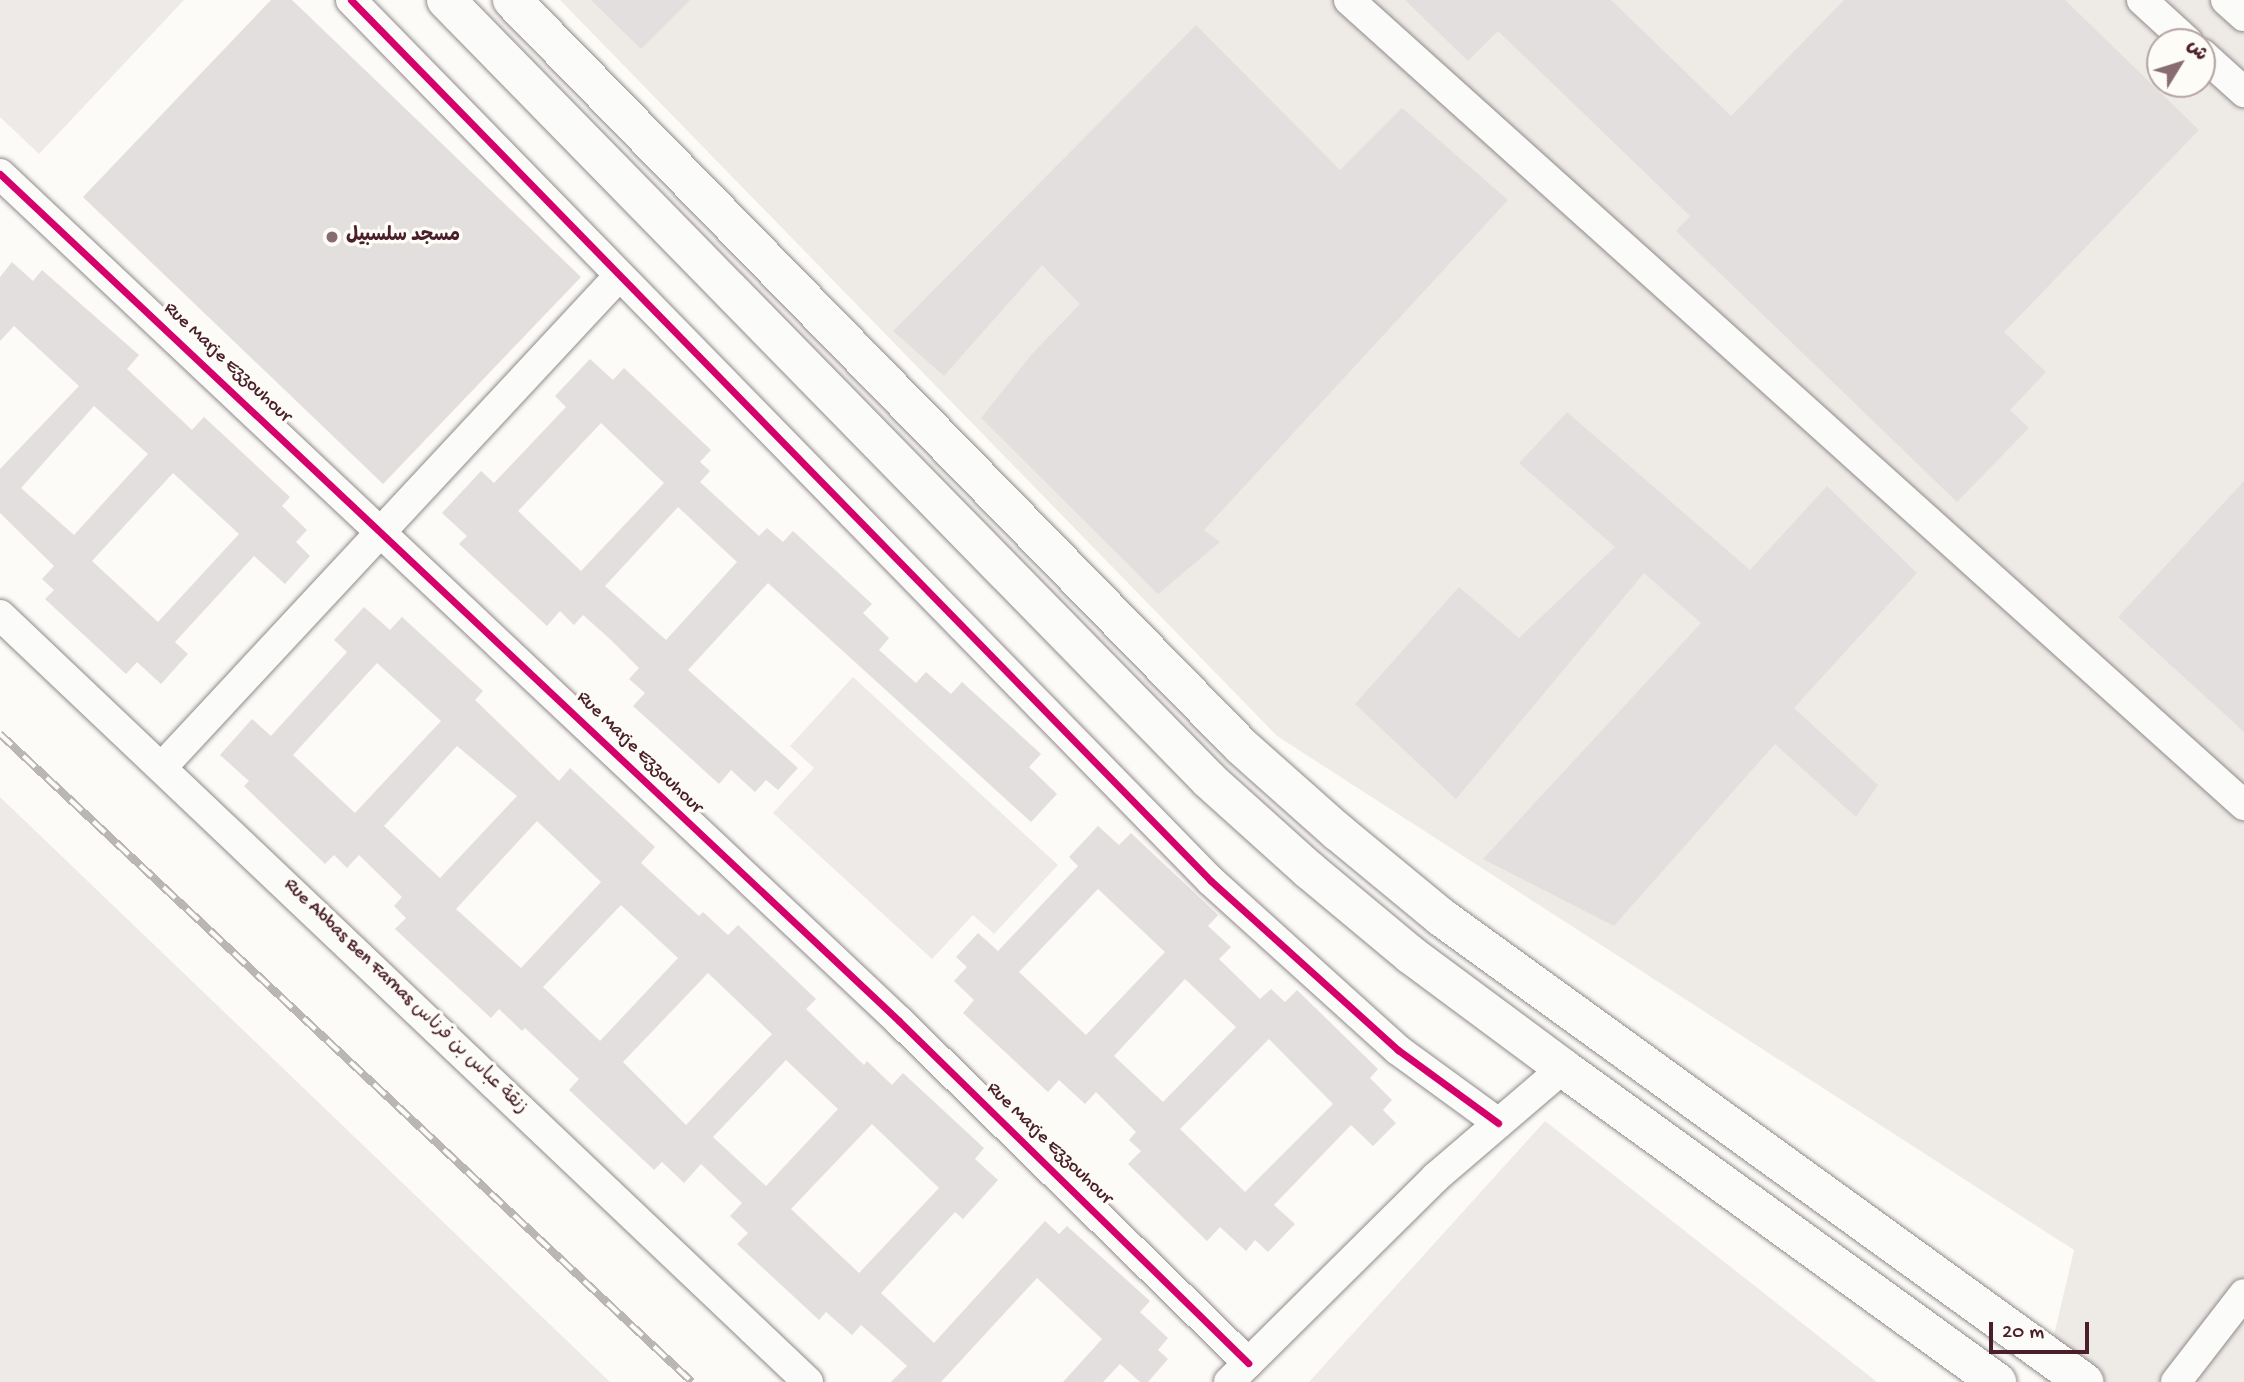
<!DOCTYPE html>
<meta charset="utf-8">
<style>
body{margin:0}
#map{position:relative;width:2244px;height:1382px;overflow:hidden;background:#fcfbf8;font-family:"Gochi Hand","Playpen Sans Arabic",sans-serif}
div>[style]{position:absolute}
.built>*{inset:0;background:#eeebe7}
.green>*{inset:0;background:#eeeae8}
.building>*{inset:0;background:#e2dfde}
.roads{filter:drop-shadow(0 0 2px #928a8b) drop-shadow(0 0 2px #928a8b)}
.minor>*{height:30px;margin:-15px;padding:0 15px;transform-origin:15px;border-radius:15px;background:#fbfbf9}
.primary>*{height:38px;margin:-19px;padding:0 19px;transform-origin:19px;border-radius:19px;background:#fbfbf9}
.rail>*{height:8px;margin-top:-4px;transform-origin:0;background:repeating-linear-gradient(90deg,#fdfcf7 0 16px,#bbb6b6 0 32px);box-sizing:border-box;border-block:2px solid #bbb6b6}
.cycleway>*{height:7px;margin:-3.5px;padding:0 3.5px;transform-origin:3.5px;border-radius:3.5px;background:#d6006c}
.dots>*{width:19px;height:19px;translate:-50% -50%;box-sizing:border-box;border:4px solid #fdfcf7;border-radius:50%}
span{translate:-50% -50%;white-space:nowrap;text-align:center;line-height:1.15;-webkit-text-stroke:7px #fdfcf7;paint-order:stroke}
.poi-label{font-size:19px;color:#4a1f2b;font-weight:700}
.left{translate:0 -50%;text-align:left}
.street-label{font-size:19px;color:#4a1f2b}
.north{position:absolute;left:2146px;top:28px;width:70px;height:70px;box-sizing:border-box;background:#fdfcf7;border:2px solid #b5a4a5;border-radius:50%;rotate:52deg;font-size:19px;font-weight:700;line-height:28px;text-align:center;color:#4a1f2b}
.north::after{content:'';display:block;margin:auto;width:24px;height:32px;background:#886c73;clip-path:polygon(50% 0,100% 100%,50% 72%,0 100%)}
.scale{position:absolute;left:1989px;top:1322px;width:100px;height:32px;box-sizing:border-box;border:4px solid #4a1f2b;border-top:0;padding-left:9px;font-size:21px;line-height:24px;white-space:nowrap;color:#4a1f2b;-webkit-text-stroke:5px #fdfcf7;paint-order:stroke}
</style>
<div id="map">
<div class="built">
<div style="clip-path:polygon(evenodd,560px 0,2244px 0,2244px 1382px,2043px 1382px,2074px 1250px,1277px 736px,560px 0,2160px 42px,2202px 42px,2202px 84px,2160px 84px,2160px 42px)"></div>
</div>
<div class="green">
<div style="clip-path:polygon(0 0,184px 0,39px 154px,0 117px)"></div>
<div style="clip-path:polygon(853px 677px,1058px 865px,994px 934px,973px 915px,932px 959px,773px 813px,814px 768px,790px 746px)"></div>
<div style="clip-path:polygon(0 797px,610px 1382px,0 1382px)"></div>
<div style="clip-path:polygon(1545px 1121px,1877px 1382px,1309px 1382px)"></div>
</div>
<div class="building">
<div style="clip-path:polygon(271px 0,292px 0,581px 277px,383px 484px,83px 197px)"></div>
<div style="clip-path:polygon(591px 0,690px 0,641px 49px)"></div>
<div style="clip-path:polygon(1405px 0,1611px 0,1731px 116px,1844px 0,2065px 0,2199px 130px,2004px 332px,2046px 372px,2010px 410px,2029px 428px,1957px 502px,1676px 231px,1690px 216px,1498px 31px,1468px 61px)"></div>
<div style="clip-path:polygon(1196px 25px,1340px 170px,1402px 108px,1508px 200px,1204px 530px,1220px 542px,1158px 594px,981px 418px,1032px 354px,1080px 304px,1042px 265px,944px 376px,893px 331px)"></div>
<div style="clip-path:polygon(evenodd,12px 262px,33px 281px,42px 270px,139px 355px,127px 369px,192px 430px,204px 417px,290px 497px,282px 506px,307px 530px,296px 542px,310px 556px,285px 584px,254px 556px,175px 642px,188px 654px,161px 684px,137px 662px,126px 674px,45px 599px,54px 590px,42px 579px,54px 566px,0 513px,0 469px,79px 386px,14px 326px,0 341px,0 277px,12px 262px,94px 406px,148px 454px,74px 535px,21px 488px,94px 406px,12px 262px,173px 473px,239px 534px,158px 622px,92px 561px,173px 473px)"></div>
<div style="clip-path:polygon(evenodd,590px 359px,613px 380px,624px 368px,711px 450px,700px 462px,710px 471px,700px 482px,759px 536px,767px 528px,783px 542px,793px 531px,872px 604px,863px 613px,889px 638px,879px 650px,916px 683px,926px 672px,951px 694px,962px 682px,1041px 754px,1029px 767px,1057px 794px,1031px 822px,768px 583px,688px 670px,798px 768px,778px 790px,766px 780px,755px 792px,731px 770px,719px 784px,633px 706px,645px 693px,629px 679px,639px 668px,611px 640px,583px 615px,574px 625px,560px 611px,547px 626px,459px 544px,467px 536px,442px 513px,481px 471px,494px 483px,566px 407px,555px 396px,590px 359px,601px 423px,664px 483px,581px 571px,518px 511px,601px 423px,590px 359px,678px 507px,737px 562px,666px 640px,605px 586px,678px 507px)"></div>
<div style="clip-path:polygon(1567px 412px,1750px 570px,1827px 486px,1917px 573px,1794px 708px,1878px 785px,1856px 817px,1775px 744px,1614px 926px,1483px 859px,1701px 623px,1644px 573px,1456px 799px,1355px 704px,1459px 587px,1519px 638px,1615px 547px,1519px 463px)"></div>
<div style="clip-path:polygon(2244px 481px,2244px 732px,2118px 617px)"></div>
<div style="clip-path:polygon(evenodd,364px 607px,390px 630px,402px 617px,483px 691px,475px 700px,559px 781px,570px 768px,655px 847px,641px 863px,699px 916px,703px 912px,728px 935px,738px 925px,816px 999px,806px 1009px,864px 1065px,867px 1061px,892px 1085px,903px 1073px,984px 1148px,975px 1159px,998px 1180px,963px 1219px,955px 1212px,881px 1293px,934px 1343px,1045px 1221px,1059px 1234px,1067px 1226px,1150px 1301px,1140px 1312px,1168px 1338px,1158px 1350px,1168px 1359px,1148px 1382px,1140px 1382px,1120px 1364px,1103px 1382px,1063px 1382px,1102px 1339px,1037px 1278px,941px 1382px,891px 1382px,907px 1366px,886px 1347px,861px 1325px,852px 1335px,826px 1312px,819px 1320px,737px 1244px,748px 1233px,730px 1216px,742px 1203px,701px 1164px,684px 1183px,662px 1162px,654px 1170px,569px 1090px,579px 1079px,525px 1028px,522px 1031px,499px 1009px,491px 1018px,395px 929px,406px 918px,394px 906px,402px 897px,359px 855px,347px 868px,334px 855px,325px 864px,244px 786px,249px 781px,220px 755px,252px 719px,271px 736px,347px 652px,334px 640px,364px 607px,377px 663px,441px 721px,355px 813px,293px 755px,377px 663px,364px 607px,457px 746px,517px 796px,440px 878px,384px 826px,457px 746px,364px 607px,537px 821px,601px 882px,521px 968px,456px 909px,537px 821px,364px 607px,621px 905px,678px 958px,600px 1041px,543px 987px,621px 905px,364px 607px,708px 973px,772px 1034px,686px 1125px,623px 1062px,708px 973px,364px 607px,786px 1060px,838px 1109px,766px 1186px,713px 1137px,786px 1060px,364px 607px,872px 1124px,939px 1188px,859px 1273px,791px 1209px,872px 1124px)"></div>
<div style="clip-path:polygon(evenodd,1098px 826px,1119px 845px,1131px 833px,1218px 915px,1208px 926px,1231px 947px,1219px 959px,1260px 999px,1271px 989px,1285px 1002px,1297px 990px,1378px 1069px,1370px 1078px,1392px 1100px,1383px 1110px,1396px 1123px,1373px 1146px,1351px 1125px,1274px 1205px,1295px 1224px,1268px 1252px,1255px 1240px,1246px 1251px,1220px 1227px,1207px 1241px,1128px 1164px,1141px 1151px,1129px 1140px,1136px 1132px,1096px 1092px,1085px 1104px,1059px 1080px,1048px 1092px,963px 1013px,974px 1000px,954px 981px,967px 967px,956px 957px,978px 933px,998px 951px,1078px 866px,1069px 857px,1098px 826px,1098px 889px,1165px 952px,1086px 1035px,1019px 972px,1098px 889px,1098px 826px,1185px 979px,1236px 1027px,1163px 1102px,1114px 1056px,1185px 979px,1098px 826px,1269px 1039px,1333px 1104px,1245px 1192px,1180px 1129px,1269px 1039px)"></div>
</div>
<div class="roads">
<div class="minor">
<div style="left:351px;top:0;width:1231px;rotate:45.69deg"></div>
<div style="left:1211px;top:881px;width:252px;rotate:42.1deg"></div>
<div style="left:1398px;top:1050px;width:124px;rotate:36.1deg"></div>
<div style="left:1349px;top:0;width:1204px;rotate:41.97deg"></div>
<div style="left:2142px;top:0;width:62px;rotate:42.4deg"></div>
<div style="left:2226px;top:0;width:24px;rotate:42deg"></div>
<div style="left:2202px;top:54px;width:57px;rotate:42.1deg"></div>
<div style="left:0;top:174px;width:1235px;rotate:43.29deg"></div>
<div style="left:899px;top:1021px;width:489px;rotate:44.4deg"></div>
<div style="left:0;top:615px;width:1114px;rotate:43.51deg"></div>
<div style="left:163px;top:766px;width:669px;rotate:-47.06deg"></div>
<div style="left:1229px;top:1382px;width:291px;rotate:-44.7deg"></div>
<div style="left:1436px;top:1177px;width:167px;rotate:-40.6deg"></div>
<div style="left:2176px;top:1382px;width:111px;rotate:-52.3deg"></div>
</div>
<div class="primary">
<div style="left:446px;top:0;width:1091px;rotate:45.63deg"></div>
<div style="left:1209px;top:780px;width:135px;rotate:42deg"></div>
<div style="left:1309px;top:870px;width:133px;rotate:39.8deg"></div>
<div style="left:1411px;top:955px;width:189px;rotate:36.6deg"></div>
<div style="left:1563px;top:1068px;width:536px;rotate:35.89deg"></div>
<div style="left:512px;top:0;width:1043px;rotate:45.66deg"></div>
<div style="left:1241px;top:746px;width:130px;rotate:41.6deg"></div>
<div style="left:1338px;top:832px;width:134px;rotate:39.5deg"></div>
<div style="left:1441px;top:917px;width:794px;rotate:35.87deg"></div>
</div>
</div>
<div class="rail">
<div style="left:0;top:734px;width:948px;rotate:43.12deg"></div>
</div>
<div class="cycleway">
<div style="left:351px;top:0;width:1231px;rotate:45.69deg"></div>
<div style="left:1211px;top:881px;width:252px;rotate:42.1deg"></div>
<div style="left:1398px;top:1050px;width:124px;rotate:36.1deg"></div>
<div style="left:0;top:174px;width:1235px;rotate:43.29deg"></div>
<div style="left:899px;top:1021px;width:489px;rotate:44.4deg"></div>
</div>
<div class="dots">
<div style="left:332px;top:237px;background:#886c73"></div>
</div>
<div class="poi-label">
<span class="left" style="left:346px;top:237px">مسجد سلسبيل</span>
</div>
<div class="street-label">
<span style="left:227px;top:363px;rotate:43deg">Rue Marje Ezzouhour</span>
<span style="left:639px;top:753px;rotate:44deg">Rue Marje Ezzouhour</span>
<span style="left:405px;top:997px;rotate:44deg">Rue Abbas Ben Farnas زنقة عباس بن فرناس</span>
<span style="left:1049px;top:1144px;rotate:44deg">Rue Marje Ezzouhour</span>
</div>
<div class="north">ش</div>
<div class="scale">20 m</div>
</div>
